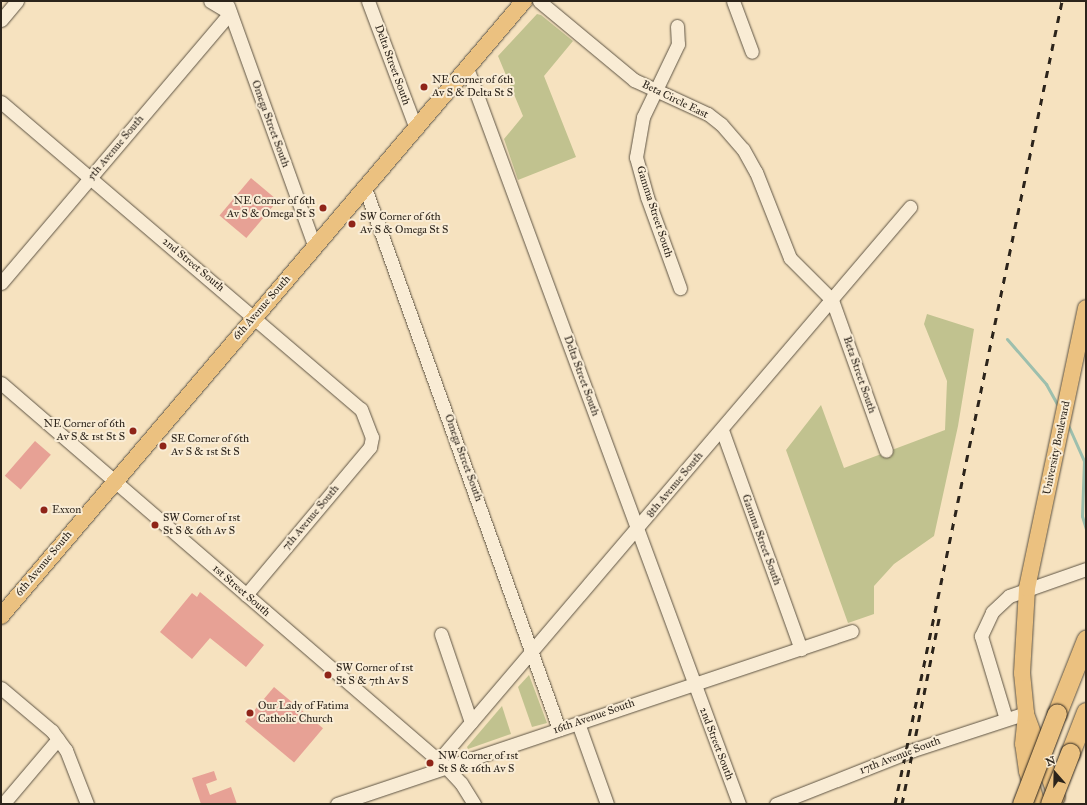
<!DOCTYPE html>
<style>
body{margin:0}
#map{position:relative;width:1087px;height:805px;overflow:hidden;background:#f6e2bf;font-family:"IM FELL Great Primer",serif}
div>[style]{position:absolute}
.green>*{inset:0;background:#c1c28f}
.stream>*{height:3px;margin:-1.5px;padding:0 1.5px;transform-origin:1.5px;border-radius:1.5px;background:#9dbfad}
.building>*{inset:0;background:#e7a195;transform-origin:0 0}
.roads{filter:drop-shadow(0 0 1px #5e5444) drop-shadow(0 0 1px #5e5444)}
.minor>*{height:13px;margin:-6.5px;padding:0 6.5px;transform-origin:6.5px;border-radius:6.5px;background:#f9ecd5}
.major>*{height:16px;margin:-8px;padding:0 8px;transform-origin:8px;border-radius:8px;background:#ebc180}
.highway>*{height:19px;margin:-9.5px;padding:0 9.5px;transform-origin:9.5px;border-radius:9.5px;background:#ebc180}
.rail>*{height:3px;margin-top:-1.5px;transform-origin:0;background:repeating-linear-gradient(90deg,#2c241b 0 7px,transparent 0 14px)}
.bridges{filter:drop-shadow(0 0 1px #2c241b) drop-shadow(0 0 1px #2c241b)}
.highway-bridge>*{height:19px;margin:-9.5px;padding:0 9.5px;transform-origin:9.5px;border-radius:9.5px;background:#ebc180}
.dots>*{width:11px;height:11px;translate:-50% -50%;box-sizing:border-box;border:2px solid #f9ecd5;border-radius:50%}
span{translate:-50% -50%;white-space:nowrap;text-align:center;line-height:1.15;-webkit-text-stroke:4px #f9ecd5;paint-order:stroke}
.street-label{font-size:11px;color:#2c241b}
.poi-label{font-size:11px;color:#2c241b}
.left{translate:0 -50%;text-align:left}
.right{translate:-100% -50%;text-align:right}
.frame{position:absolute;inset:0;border:2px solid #2c241b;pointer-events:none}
.north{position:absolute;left:1035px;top:753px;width:40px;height:40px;-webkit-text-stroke:3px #f9ecd5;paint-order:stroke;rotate:340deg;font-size:11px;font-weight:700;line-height:16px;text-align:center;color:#2c241b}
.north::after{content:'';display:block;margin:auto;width:14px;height:18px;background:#2c241b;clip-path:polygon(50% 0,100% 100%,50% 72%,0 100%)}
</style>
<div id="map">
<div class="green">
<div style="clip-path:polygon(537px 14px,541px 15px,573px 41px,544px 76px,576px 157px,518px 180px,504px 139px,523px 116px,498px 56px)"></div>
<div style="clip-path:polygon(927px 314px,974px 329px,958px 426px,934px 536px,894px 564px,874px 586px,874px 614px,848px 623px,786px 450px,821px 405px,844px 468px,945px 430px,947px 381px,924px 324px)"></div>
<div style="clip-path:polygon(529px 675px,547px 723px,532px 727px,518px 687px)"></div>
<div style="clip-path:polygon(502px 706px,511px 734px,468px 749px,467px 747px)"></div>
</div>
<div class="stream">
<div style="left:1007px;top:339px;width:60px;rotate:49.1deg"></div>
<div style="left:1046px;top:384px;width:26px;rotate:61deg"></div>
<div style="left:1068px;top:425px;width:39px;rotate:66deg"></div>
<div style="left:1084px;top:461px;width:55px;rotate:92.1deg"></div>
<div style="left:1082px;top:516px;width:14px;rotate:73deg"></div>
</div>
<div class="building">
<div style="left:251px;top:178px;width:35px;height:49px;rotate:40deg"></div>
<div style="left:35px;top:441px;width:21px;height:46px;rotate:41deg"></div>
<div style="clip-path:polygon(200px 592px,264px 645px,246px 667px,210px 638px,192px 659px,160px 632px,192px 593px,197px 597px)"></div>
<div style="left:274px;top:687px;width:64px;height:45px;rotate:40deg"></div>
<div style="clip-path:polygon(214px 771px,217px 780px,206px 784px,210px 795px,231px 787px,237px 804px,201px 804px,192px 778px)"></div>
</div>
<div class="roads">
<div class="minor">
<div style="left:368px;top:1px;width:137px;rotate:69.4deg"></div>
<div style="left:539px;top:1px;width:124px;rotate:39.7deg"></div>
<div style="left:634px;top:80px;width:81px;rotate:24.7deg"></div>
<div style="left:708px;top:114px;width:16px;rotate:38deg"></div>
<div style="left:721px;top:124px;width:33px;rotate:49deg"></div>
<div style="left:743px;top:149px;width:26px;rotate:61deg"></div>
<div style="left:756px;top:172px;width:92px;rotate:68.4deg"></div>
<div style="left:790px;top:258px;width:59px;rotate:45deg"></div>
<div style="left:832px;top:300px;width:160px;rotate:70.3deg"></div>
<div style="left:733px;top:1px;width:54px;rotate:69.6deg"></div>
<div style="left:228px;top:6px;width:256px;rotate:70.2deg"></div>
<div style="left:1px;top:20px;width:25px;rotate:-50deg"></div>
<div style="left:677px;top:26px;width:18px;rotate:87deg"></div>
<div style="left:678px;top:44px;width:81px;rotate:115.6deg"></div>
<div style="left:643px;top:117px;width:41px;rotate:99.9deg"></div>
<div style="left:636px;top:157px;width:41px;rotate:74.6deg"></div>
<div style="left:647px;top:197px;width:97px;rotate:70.1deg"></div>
<div style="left:467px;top:68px;width:785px;rotate:69.72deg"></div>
<div style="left:1px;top:102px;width:473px;rotate:40.5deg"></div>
<div style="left:361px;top:409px;width:30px;rotate:69deg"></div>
<div style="left:372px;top:437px;width:10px;rotate:101deg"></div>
<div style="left:370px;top:447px;width:193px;rotate:130deg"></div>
<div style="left:365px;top:188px;width:575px;rotate:70.27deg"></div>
<div style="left:1px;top:283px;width:354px;rotate:-49.7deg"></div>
<div style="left:230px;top:13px;width:23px;rotate:-149deg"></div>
<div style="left:1px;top:383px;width:588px;rotate:40.79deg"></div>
<div style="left:446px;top:767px;width:22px;rotate:47deg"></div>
<div style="left:461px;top:783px;width:25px;rotate:58deg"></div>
<div style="left:722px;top:430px;width:233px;rotate:70.2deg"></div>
<div style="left:441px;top:634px;width:93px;rotate:71.2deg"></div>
<div style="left:1px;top:688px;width:67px;rotate:40.1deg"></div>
<div style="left:52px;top:731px;width:24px;rotate:54deg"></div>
<div style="left:66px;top:750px;width:58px;rotate:68.7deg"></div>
<div style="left:1006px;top:719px;width:87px;rotate:-106.8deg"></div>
<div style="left:981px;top:636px;width:26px;rotate:-65deg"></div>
<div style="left:992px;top:612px;width:23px;rotate:-43deg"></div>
<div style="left:1009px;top:596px;width:82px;rotate:-19.3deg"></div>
<div style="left:578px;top:723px;width:86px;rotate:70.3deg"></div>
<div style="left:438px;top:761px;width:728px;rotate:-49.57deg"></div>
<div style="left:3px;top:804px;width:85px;rotate:-49.8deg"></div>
<div style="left:337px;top:804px;width:543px;rotate:-18.57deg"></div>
<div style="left:776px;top:804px;width:147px;rotate:-21.5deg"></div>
<div style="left:913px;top:750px;width:119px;rotate:-18.1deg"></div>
</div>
<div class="major">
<div style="left:1px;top:616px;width:807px;rotate:-49.62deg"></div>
<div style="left:1027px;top:717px;width:86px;rotate:69.7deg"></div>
<div style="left:1037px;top:804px;width:34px;rotate:-107deg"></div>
<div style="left:1027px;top:771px;width:27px;rotate:-98deg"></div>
<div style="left:1023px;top:744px;width:31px;rotate:-84deg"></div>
<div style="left:1026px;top:713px;width:40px;rotate:-95.7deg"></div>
<div style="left:1022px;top:673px;width:85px;rotate:-86.6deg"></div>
<div style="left:1027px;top:588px;width:286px;rotate:-78.1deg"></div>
</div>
<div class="highway">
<div style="left:1057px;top:713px;width:79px;rotate:-68.3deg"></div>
<div style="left:1070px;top:753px;width:44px;rotate:-68.7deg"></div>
</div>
</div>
<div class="rail">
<div style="left:895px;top:804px;width:820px;rotate:-78.25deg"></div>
<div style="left:902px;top:804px;width:194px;rotate:-78.7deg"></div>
</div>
<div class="bridges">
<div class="highway-bridge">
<div style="left:1022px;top:804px;width:97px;rotate:-69deg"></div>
<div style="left:1050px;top:804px;width:55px;rotate:-68.6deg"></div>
</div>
</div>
<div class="dots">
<div style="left:424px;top:87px;background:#8f2418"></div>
<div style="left:323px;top:208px;background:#8f2418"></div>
<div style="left:352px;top:224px;background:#8f2418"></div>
<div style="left:133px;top:431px;background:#8f2418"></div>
<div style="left:163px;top:446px;background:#8f2418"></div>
<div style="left:44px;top:510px;background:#8f2418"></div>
<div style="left:155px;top:525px;background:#8f2418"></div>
<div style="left:328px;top:675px;background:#8f2418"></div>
<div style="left:250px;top:713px;background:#8f2418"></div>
<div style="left:430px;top:763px;background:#8f2418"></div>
</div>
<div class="street-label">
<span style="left:392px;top:65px;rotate:70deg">Delta Street South</span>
<span style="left:675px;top:100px;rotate:26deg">Beta Circle East</span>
<span style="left:270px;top:124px;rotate:70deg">Omega Street South</span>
<span style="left:116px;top:148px;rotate:-50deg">5th Avenue South</span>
<span style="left:654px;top:212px;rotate:72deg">Gamma Street South</span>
<span style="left:193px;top:265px;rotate:40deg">2nd Street South</span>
<span style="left:262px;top:308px;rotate:-49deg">6th Avenue South</span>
<span style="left:859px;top:375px;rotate:71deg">Beta Street South</span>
<span style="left:581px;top:376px;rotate:70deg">Delta Street South</span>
<span style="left:1057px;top:448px;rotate:-78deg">University Boulevard</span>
<span style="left:463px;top:458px;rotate:70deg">Omega Street South</span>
<span style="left:675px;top:485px;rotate:-50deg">8th Avenue South</span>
<span style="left:311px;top:518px;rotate:-50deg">7th Avenue South</span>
<span style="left:761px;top:540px;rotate:70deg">Gamma Street South</span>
<span style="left:44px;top:564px;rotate:-50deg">6th Avenue South</span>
<span style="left:241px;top:591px;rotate:41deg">1st Street South</span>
<span style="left:594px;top:717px;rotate:-19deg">16th Avenue South</span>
<span style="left:716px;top:744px;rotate:69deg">2nd Street South</span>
<span style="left:900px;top:756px;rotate:-21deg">17th Avenue South</span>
</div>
<div class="poi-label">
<span class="left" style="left:432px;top:87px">NE Corner of 6th<br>Av S &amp; Delta St S</span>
<span class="right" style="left:315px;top:208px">NE Corner of 6th<br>Av S &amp; Omega St S</span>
<span class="left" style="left:360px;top:224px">SW Corner of 6th<br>Av S &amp; Omega St S</span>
<span class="right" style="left:125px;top:431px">NE Corner of 6th<br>Av S &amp; 1st St S</span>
<span class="left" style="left:171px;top:446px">SE Corner of 6th<br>Av S &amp; 1st St S</span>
<span class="left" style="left:52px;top:510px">Exxon</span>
<span class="left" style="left:163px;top:525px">SW Corner of 1st<br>St S &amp; 6th Av S</span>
<span class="left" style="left:336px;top:675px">SW Corner of 1st<br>St S &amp; 7th Av S</span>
<span class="left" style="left:258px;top:713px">Our Lady of Fatima<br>Catholic Church</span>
<span class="left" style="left:438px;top:763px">NW Corner of 1st<br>St S &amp; 16th Av S</span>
</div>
<div class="frame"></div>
<div class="north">N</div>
</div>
